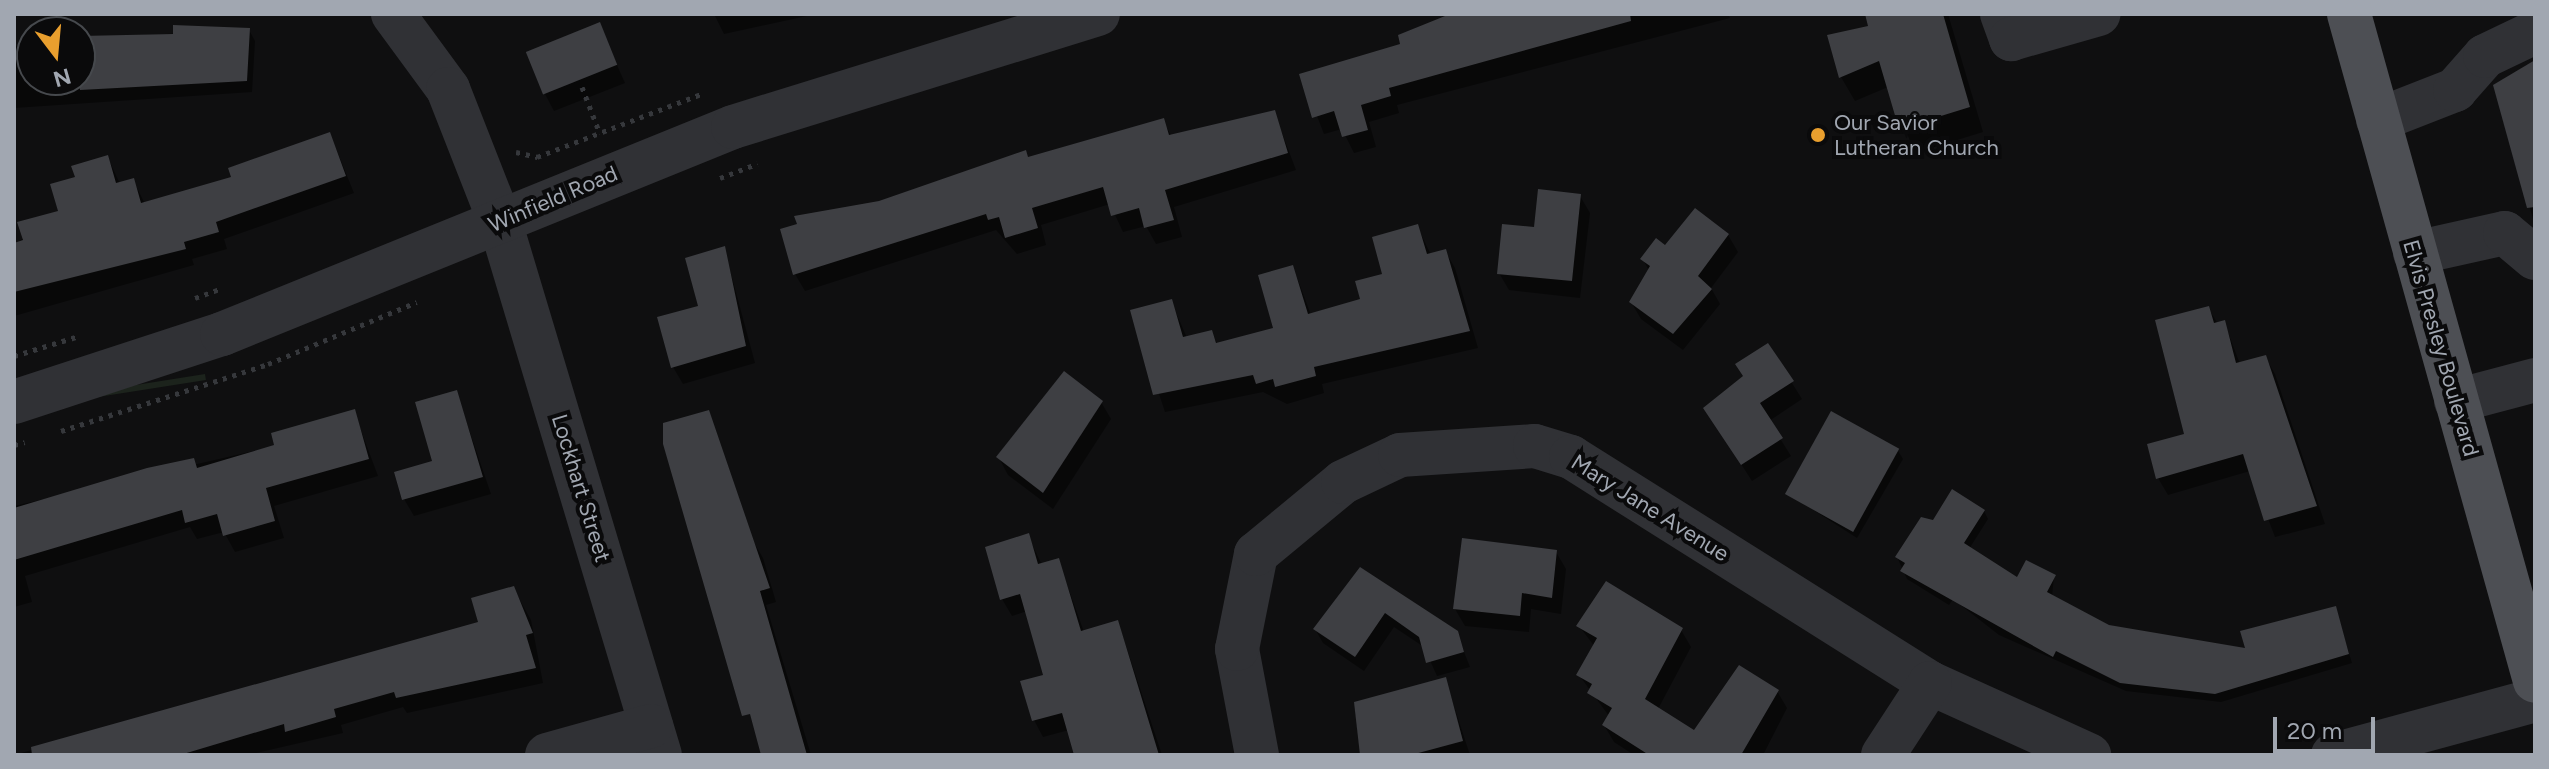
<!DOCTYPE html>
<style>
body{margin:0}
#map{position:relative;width:2549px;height:769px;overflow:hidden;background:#0f0f10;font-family:Figtree,sans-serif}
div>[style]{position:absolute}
.green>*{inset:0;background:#1c231c;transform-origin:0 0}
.shadow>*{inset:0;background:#0007}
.building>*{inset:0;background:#3e3f43;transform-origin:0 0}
.path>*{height:5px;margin-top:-2.5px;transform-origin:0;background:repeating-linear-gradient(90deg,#36383c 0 4px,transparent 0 10px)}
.minor>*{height:44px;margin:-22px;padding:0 22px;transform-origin:22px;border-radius:22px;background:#303135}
.major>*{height:44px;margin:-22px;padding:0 22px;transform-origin:22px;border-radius:22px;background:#4d4f54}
.dots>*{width:22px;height:22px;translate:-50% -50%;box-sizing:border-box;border:4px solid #0a0a0b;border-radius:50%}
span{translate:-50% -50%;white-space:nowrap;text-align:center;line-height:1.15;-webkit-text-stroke:8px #0a0a0b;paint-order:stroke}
.poi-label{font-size:22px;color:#a1a7b1}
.left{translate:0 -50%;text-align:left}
.street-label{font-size:22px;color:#a1a7b1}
.frame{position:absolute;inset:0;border:16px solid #a1a7b1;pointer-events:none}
.north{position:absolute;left:16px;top:16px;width:80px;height:80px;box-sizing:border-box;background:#0a0a0b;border:2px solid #46494d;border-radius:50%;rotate:164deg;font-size:22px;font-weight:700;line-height:32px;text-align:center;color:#a1a7b1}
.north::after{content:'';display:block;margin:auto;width:28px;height:36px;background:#e99f2e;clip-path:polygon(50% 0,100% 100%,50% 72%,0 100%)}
.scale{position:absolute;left:2273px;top:717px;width:102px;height:36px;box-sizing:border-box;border:4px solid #a1a7b1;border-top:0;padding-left:10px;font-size:24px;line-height:28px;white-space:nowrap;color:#a1a7b1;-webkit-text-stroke:6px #0a0a0b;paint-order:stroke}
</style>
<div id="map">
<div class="green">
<div style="left:205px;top:374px;width:6px;height:140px;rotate:81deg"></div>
</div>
<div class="shadow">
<div style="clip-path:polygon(816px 14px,724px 34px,714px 14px)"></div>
<div style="clip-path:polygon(1456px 14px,1728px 14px,1730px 18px,1397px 105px,1399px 113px,1369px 122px,1376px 147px,1354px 153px,1342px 129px,1324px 134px,1301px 75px,1403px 45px,1400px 36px)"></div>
<div style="clip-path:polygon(1867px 14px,1948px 14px,1983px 132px,1915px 153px,1888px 87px,1855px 101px,1841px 77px,1871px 28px)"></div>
<div style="clip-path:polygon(599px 25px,625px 83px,554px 111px,545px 94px)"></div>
<div style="clip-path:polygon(249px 30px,255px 41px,252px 92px,14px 108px,14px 46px,32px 44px,32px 80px,80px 80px,80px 38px)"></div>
<div style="clip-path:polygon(2535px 60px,2535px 226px,2495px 86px)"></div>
<div style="clip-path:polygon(1274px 112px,1296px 170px,1174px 207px,1182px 237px,1156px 244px,1146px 226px,1123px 232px,1110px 204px,1041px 225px,1046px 245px,1017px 254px,996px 230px,805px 291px,795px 274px,879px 203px,1163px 121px,1172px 137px)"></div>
<div style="clip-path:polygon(330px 134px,354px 193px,224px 239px,227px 249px,192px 259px,194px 265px,14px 316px,14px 245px,60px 212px,77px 179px,108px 158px,120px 184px,133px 180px,145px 204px,233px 178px)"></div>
<div style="clip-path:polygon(1580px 196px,1590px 213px,1580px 298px,1509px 290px,1499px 273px,1535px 229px)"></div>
<div style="clip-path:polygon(1417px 226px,1431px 255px,1445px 251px,1455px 268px,1478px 348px,1322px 384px,1324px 393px,1287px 404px,1263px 392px,1165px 412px,1132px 312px,1171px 301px,1187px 338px,1211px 332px,1218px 345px,1276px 329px,1293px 267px,1311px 315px,1363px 300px)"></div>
<div style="clip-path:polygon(1728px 235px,1738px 252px,1711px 288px,1720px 304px,1683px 350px,1641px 319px,1631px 302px,1649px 271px,1643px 259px)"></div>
<div style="clip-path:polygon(724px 248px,755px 363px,683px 384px,673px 367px)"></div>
<div style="clip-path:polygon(2208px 308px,2218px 324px,2224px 322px,2240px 364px,2265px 357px,2275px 374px,2325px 524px,2275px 537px,2250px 471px,2168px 495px,2158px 478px,2186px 436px)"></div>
<div style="clip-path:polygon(1768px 345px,1802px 399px,1769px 421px,1791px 456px,1752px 481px,1716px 425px)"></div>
<div style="clip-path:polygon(456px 392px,491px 494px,414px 516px,404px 499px,434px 462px)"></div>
<div style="clip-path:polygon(1101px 402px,1111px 419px,1053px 509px,1008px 475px,999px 458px)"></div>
<div style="clip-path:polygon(354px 412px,378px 476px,274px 506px,284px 538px,235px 552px,224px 532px,197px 539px,190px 527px,25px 576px,32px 602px,14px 607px,14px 506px,276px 446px)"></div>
<div style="clip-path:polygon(708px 412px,744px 526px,763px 558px,776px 602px,766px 605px,811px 755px,762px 755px)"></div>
<div style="clip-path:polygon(1898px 451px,1903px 459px,1857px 538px,1787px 493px)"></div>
<div style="clip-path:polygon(1984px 511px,1988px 519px,1969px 549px,2018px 580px,2054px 576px,2052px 597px,2108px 627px,2247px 651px,2335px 608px,2352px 663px,2221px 702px,2126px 691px,1999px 635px,1953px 599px,1949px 605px,1907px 579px,1897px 557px,1934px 522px)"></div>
<div style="clip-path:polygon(1028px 536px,1042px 565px,1058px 560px,1084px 632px,1118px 622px,1162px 755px,1087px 755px,1069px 730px,1043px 737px,1034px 720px,1046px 676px,1027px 611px,1012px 616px,1002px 599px)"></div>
<div style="clip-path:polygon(1556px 552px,1566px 569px,1561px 614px,1531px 609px,1529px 632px,1465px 626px,1455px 609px)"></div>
<div style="clip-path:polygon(1361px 570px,1456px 632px,1470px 667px,1437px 676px,1424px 647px,1394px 627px,1364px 671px,1323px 643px,1315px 629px)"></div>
<div style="clip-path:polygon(513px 588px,531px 620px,543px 683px,407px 713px,403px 707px,341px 725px,343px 733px,248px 755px,14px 755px,480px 623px)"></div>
<div style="clip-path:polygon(1579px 626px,1681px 630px,1691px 647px,1658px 709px,1695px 733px,1777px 691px,1787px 708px,1763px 755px,1634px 755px,1614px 742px,1604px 725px,1609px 716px,1579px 675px,1595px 647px)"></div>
<div style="clip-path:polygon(1445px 679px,1470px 755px,1363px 755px)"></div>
</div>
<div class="building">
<div style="clip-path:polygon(1450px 14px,1630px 14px,1631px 21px,1389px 88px,1391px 96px,1361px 105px,1368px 130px,1342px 137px,1334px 111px,1312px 118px,1299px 74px,1400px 44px,1398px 35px)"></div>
<div style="clip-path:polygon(1865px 14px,1943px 14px,1970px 107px,1899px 129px,1879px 61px,1839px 78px,1827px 35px,1868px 26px)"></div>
<div style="left:600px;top:22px;width:46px;height:80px;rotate:68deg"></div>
<div style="clip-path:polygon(173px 25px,250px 28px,247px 81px,80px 90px,80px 36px,173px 34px)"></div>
<div style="clip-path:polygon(2535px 60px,2535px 207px,2527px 208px,2493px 85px)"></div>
<div style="clip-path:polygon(1275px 110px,1288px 153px,1165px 190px,1174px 220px,1144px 228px,1139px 208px,1111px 216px,1103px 187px,1032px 208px,1038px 228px,1005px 238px,999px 217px,988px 220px,986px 214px,793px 275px,780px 229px,797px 224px,794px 216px,879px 201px,1026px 150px,1028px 157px,1164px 118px,1169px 135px)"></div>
<div style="clip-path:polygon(330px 132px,346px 176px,216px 222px,219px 232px,184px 242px,186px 249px,14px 292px,14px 243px,23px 240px,17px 222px,58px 211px,50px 184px,75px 177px,71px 166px,108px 155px,116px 183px,134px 178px,141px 203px,231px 177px,228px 168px)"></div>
<div style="clip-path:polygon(1538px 189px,1581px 194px,1572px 281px,1497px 274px,1502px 224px,1534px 227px)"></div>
<div style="clip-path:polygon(1695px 208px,1729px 234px,1698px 276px,1712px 289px,1673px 334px,1629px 302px,1650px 266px,1640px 259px,1656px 238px,1665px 245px)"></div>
<div style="clip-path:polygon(1418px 224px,1427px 254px,1446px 249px,1470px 331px,1314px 367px,1316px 376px,1275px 387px,1273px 379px,1256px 384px,1253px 375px,1153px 395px,1130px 310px,1172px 299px,1183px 337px,1212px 330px,1216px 343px,1273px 328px,1258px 275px,1293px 265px,1308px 314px,1360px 299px,1355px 281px,1382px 274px,1372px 237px)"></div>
<div style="clip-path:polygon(725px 246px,746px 346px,671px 368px,657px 317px,698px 306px,685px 258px)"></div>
<div style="clip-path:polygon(2209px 306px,2214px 323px,2225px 320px,2236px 363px,2266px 355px,2317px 506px,2264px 521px,2243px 454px,2156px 479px,2147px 444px,2184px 434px,2155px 320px)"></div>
<div style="clip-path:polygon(1768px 343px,1794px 381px,1760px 403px,1783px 438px,1741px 465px,1703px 408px,1743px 376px,1735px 364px)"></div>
<div style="clip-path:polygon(1064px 371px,1103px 401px,1043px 493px,996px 457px)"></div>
<div style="clip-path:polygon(457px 390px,483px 477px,402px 500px,394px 472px,432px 461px,415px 402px)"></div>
<div style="clip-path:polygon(355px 409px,369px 459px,266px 488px,275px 521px,223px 536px,217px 514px,185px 523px,182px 510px,14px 560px,14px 508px,147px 468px,194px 458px,197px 468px,274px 445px,271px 433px)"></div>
<div style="clip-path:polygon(709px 410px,770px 588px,760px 591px,807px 755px,761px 755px,750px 714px,742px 716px,663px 444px,663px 423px)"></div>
<div style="left:1831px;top:411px;width:78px;height:95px;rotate:29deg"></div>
<div style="clip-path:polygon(1952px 489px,1985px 510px,1964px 543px,2017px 577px,2026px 560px,2056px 575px,2047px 592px,2109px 625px,2245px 648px,2240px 631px,2336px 606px,2349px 654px,2215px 694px,2120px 683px,2056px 651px,2053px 657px,1900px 571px,1905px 563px,1895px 557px,1921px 517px,1933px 520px)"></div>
<div style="clip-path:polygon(1029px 533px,1038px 564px,1059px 558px,1081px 631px,1118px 620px,1159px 755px,1074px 755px,1062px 713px,1032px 721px,1020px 681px,1043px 675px,1020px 594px,1000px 600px,985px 547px)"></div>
<div style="clip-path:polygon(1462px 538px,1557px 550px,1552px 598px,1522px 593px,1520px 616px,1453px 609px)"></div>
<div style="clip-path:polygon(1360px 567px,1458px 631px,1464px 652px,1426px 663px,1419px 637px,1385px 613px,1355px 657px,1313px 629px)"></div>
<div style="clip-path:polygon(1606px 581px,1683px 628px,1645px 699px,1694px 730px,1739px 665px,1779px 690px,1741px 755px,1649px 755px,1602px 725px,1612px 708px,1587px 693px,1592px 684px,1576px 675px,1597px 638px,1576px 626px)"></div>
<div style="clip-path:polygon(514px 586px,533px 633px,526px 635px,536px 668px,396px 698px,394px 692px,334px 709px,336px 717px,285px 732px,284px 724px,180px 755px,32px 755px,31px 747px,478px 622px,471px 598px)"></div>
<div style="clip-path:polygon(1446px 677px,1463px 741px,1411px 755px,1360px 755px,1354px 702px)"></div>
</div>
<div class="path">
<div style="left:582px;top:87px;width:50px;rotate:69deg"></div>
<div style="left:516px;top:152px;width:22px;rotate:13deg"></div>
<div style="left:537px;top:157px;width:179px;rotate:-21deg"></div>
<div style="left:720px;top:178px;width:40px;rotate:-21deg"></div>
<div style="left:195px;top:298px;width:27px;rotate:-20deg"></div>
<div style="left:14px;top:356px;width:68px;rotate:-17.1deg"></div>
<div style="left:61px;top:431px;width:218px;rotate:-17.9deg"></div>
<div style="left:268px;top:364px;width:161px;rotate:-22.6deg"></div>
<div style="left:14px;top:445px;width:11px;rotate:-15deg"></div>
</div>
<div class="minor">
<div style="left:393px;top:14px;width:93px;rotate:53.7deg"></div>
<div style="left:448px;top:89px;width:143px;rotate:68.6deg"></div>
<div style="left:500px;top:222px;width:556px;rotate:73.29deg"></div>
<div style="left:2002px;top:14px;width:27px;rotate:70deg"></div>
<div style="left:2011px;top:39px;width:91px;rotate:-15.9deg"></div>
<div style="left:2378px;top:120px;width:83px;rotate:-21.3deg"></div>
<div style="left:2455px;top:90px;width:45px;rotate:-48.6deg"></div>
<div style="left:2485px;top:56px;width:55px;rotate:-25.6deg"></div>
<div style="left:2415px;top:253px;width:92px;rotate:-12.5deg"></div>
<div style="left:2505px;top:233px;width:39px;rotate:40deg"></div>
<div style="left:2456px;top:401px;width:82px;rotate:-14.9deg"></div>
<div style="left:14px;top:402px;width:219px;rotate:-18.1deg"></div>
<div style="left:222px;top:334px;width:551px;rotate:-22.05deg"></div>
<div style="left:733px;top:127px;width:382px;rotate:-17.2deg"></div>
<div style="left:547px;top:755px;width:108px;rotate:-15.6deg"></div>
<div style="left:1257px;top:755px;width:108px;rotate:-100.7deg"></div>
<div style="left:1237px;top:649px;width:97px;rotate:-78.7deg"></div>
<div style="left:1256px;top:554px;width:113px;rotate:-39.6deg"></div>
<div style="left:1343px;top:482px;width:63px;rotate:-25.3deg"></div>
<div style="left:1400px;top:455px;width:135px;rotate:-3.8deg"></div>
<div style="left:1535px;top:446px;width:38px;rotate:17deg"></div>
<div style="left:1571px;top:457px;width:424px;rotate:32.2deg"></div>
<div style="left:1930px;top:683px;width:175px;rotate:24.4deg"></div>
<div style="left:1883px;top:755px;width:86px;rotate:-56.9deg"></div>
<div style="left:2333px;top:755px;width:209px;rotate:-15.2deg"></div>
</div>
<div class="major">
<div style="left:2349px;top:14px;width:692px;rotate:74.42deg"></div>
</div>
<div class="dots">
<div style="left:1818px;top:135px;background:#e99f2e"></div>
</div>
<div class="poi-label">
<span class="left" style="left:1834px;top:135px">Our Savior<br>Lutheran Church</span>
</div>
<div class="street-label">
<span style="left:553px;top:199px;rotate:-23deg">Winfield Road</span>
<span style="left:2441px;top:348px;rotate:74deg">Elvis Presley Boulevard</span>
<span style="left:581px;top:488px;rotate:73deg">Lockhart Street</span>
<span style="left:1650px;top:508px;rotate:32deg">Mary Jane Avenue</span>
</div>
<div class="frame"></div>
<div class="north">N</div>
<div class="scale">20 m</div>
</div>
